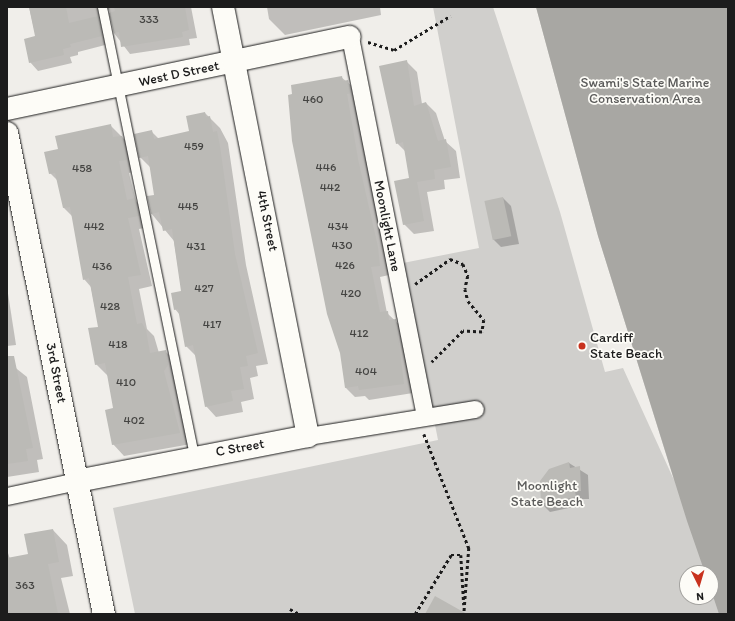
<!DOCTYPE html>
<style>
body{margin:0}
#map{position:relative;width:735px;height:621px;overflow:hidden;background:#f0eeea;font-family:Itim,sans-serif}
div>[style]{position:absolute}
.green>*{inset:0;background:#d0cfcc}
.water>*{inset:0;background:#a8a7a3}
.shadow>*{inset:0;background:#0003}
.building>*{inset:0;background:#bbbab6;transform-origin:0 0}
.path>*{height:2.5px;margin-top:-1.25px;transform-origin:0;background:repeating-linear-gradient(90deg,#1c1c1c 0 3px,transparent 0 6px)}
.roads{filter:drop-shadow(0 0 1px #1c1c1c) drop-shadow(0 0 1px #1c1c1c)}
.lane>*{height:9px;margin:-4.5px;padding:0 4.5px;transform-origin:4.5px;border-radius:4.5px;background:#fdfcf7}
.street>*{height:17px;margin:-8.5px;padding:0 8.5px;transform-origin:8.5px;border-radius:8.5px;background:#fdfcf7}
.secondary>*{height:22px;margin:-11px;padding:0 11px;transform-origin:11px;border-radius:11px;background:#fdfcf7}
.dots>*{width:11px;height:11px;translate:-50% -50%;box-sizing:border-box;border:2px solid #fdfcf7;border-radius:50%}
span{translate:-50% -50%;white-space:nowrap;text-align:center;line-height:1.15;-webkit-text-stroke:3.5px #fdfcf7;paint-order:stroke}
.number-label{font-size:12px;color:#444442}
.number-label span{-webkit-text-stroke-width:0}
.street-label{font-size:14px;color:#1c1c1c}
.park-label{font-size:14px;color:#5b5b5a}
.poi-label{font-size:14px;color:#1c1c1c}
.left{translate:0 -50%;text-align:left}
.frame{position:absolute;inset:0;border:8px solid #1c1c1c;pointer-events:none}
.north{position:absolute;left:679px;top:565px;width:40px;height:40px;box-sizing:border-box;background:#fdfcf7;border:1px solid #a3a29f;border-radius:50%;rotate:175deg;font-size:11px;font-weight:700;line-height:16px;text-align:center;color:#1c1c1c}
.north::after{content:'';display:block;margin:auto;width:14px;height:18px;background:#c8321e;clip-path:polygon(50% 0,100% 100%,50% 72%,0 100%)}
</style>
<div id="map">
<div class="green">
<div style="clip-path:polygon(evenodd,433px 7px,493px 7px,560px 212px,605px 372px,623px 368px,674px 480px,598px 236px,536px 7px,728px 7px,728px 614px,135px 614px,113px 508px,438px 440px,403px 263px,479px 248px,433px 7px,687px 573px,711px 573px,711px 597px,687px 597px,687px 573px)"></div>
</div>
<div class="water">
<div style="clip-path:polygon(536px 7px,728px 7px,728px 614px,719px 614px,711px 590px,711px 573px,705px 573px,687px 521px,598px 236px)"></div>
</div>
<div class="shadow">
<div style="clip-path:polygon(29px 7px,191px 7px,197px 38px,189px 39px,190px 45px,130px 54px,114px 33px,109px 9px,104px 16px,109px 44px,78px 52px,78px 55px,70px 57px,72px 63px,38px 71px,30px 62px,36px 37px)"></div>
<div style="clip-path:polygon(267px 7px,380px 7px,381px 15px,285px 35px,269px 19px)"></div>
<div style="clip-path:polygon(406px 61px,417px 72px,422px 104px,426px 103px,436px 113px,445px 141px,456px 151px,460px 178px,444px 180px,445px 189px,427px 192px,434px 231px,414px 234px,404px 224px,410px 179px,406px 152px,397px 143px)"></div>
<div style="clip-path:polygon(341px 77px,358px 91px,389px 275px,380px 277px,387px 313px,405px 330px,413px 393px,369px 400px,365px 396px,355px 397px,346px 388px)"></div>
<div style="clip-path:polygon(205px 113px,220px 128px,228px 143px,246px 265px,268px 364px,256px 366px,258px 376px,250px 378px,254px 399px,241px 402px,243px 412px,216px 417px,206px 406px,196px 356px,186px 346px,180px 315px,175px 309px,182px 292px,174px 241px,151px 213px,156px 196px,151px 168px,140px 157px,152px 132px,159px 139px,191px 132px)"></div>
<div style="clip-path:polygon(110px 125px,133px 148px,138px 171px,129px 173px,136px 201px,146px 211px,150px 227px,139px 229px,152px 286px,139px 289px,147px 329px,154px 336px,159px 353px,165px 351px,177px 363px,191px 444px,124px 456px,113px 444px,114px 409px,108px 376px,96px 364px,99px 328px,91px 287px,84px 279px,73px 217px,64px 208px,58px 181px,50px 173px,59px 150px)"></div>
<div style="clip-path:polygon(503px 198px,511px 206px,519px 244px,501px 247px,493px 239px)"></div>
<div style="clip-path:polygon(7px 287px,16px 345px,7px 346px)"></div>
<div style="clip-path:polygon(7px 361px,27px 377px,43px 459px,37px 460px,39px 472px,7px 477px)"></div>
<div style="clip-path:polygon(569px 463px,588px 475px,589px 499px,583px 499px,583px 505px,550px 512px,542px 504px)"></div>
<div style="clip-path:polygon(53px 530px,67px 545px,73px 576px,61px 578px,70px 614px,7px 614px,7px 550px,10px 559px,29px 555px)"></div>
</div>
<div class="building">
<div style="clip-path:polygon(29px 7px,66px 7px,69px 23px,98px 16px,102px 36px,70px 44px,71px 47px,63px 49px,64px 55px,29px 63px,24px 39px,35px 36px)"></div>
<div style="clip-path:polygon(114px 7px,185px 7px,189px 30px,182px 32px,183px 37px,121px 47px,119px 32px,114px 33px,109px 13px,115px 11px)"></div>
<div style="clip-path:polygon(407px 60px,414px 106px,426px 102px,438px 141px,446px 139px,451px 167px,434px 170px,435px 179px,417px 182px,424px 221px,403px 225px,394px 181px,409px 178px,403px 142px,396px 144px,379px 66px)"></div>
<div style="clip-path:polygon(342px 76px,343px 81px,348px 80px,351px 93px,347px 94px,358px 159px,378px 247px,380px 266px,371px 267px,380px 312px,388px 311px,389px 320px,396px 319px,404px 384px,359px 390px,358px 386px,345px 388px,340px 353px,327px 314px,292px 141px,288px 95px,292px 94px,291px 85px)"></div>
<div style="clip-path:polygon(205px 112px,206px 117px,210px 116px,213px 132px,217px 131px,220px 146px,235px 254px,258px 353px,246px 356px,248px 366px,240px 367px,244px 389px,231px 391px,233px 401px,205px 407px,193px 345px,185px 347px,178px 309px,174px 310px,171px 293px,181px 291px,172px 229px,163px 231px,159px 212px,151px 214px,147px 196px,154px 195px,148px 156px,139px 158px,134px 134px,152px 130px,154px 139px,189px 131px,186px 116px)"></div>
<div style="clip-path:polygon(111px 124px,113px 137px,122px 136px,127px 160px,119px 161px,127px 200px,135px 198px,139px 216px,128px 218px,141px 275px,128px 277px,137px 324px,142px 323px,146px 330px,150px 353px,166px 350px,168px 365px,164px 371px,180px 433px,112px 445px,105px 410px,113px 408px,105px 363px,95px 365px,88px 328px,98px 327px,89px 278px,83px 280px,70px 207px,63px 208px,55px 173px,49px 174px,44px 152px,58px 149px,55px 136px)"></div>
<div style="left:503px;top:197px;width:40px;height:19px;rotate:78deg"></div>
<div style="clip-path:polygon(7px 356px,14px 356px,33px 448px,26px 449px,28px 461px,7px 464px)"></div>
<div style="clip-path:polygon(569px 462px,570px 468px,580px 466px,581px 491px,575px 491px,576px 497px,541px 504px,540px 481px,549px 469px)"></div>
<div style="clip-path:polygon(53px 529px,59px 562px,48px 564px,58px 614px,7px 614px,7px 558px,28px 554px,24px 534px)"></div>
<div style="clip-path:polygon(435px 596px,467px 614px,425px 614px)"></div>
</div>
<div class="path">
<div style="left:368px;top:42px;width:27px;rotate:17deg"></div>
<div style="left:394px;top:50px;width:66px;rotate:-31.3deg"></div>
<div style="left:415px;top:284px;width:43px;rotate:-35.5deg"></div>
<div style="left:450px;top:259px;width:14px;rotate:21deg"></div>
<div style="left:463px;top:264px;width:13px;rotate:67deg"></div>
<div style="left:468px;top:276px;width:13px;rotate:103deg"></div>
<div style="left:465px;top:289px;width:12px;rotate:76deg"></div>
<div style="left:468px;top:301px;width:25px;rotate:50deg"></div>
<div style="left:484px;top:320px;width:12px;rotate:99deg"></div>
<div style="left:482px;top:332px;width:19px;rotate:-177deg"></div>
<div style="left:463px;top:331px;width:44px;rotate:135deg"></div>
<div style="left:424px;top:434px;width:123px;rotate:68.5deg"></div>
<div style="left:469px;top:548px;width:66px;rotate:94.3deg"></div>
<div style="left:290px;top:609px;width:11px;rotate:27deg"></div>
<div style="left:415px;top:614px;width:69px;rotate:-58.6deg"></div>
<div style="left:451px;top:555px;width:10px"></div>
<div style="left:461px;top:555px;width:50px;rotate:86.6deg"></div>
</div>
<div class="roads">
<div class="lane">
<div style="left:102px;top:7px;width:458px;rotate:78.4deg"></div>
</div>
<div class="street">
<div style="left:350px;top:37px;width:386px;rotate:78.8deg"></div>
<div style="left:308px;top:436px;width:169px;rotate:-9.2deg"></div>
<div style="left:7px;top:496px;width:72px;rotate:-12.1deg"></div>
</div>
<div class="secondary">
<div style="left:7px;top:109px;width:350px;rotate:-11.9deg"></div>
<div style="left:7px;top:133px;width:491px;rotate:78.6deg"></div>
<div style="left:77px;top:481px;width:235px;rotate:-11deg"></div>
<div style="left:308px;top:436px;width:437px;rotate:-101.2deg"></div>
</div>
</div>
<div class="dots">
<div style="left:582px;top:346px;background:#c8321e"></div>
</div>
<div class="number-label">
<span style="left:149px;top:20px">333</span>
<span style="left:313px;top:100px">460</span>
<span style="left:194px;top:147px">459</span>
<span style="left:326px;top:168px">446</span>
<span style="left:82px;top:169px">458</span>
<span style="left:330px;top:188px">442</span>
<span style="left:188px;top:207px">445</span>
<span style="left:94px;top:227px">442</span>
<span style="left:338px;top:227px">434</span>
<span style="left:342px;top:246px">430</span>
<span style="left:196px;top:247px">431</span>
<span style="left:345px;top:266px">426</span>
<span style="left:102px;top:267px">436</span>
<span style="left:204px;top:289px">427</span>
<span style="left:351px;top:294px">420</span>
<span style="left:110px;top:307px">428</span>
<span style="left:212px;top:325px">417</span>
<span style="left:359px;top:334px">412</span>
<span style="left:118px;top:345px">418</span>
<span style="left:366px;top:372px">404</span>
<span style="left:126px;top:383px">410</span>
<span style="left:134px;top:421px">402</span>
<span style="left:25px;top:586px">363</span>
</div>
<div class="street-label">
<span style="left:179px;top:74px;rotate:-12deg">West D Street</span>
<span style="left:267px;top:221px;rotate:78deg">4th Street</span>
<span style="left:387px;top:226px;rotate:79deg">Moonlight Lane</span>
<span style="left:56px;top:373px;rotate:79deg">3rd Street</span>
<span style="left:240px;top:448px;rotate:-10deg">C Street</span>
</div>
<div class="park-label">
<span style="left:645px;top:91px">Swami's State Marine<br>Conservation Area</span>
<span style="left:547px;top:494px">Moonlight<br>State Beach</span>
</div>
<div class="poi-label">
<span class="left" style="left:590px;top:346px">Cardiff<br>State Beach</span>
</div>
<div class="frame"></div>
<div class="north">N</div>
</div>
